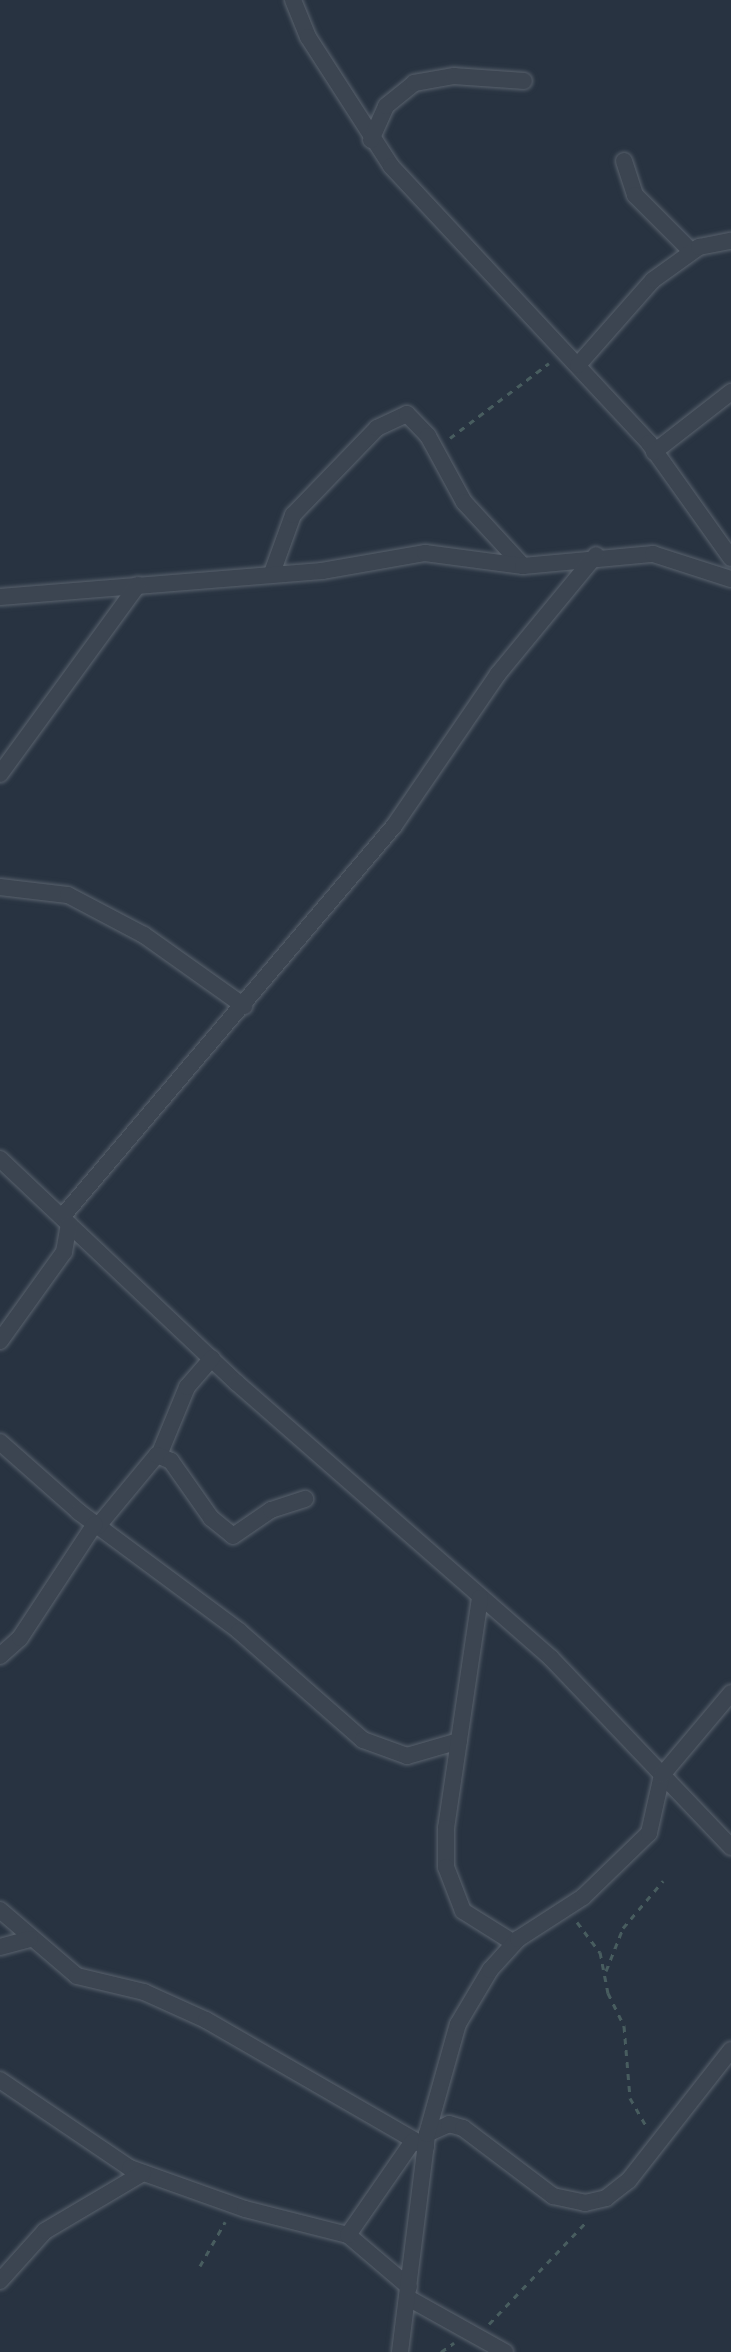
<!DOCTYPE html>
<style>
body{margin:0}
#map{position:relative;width:731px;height:2352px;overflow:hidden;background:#283341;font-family:Overpass,sans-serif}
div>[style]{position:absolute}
.path>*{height:3px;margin-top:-1.5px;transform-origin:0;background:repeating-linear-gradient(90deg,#485d5f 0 6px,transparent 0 12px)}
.roads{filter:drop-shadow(0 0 2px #5a636e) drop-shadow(0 0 2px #5a636e)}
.minor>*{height:16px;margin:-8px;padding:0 8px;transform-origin:8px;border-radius:8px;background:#3c4551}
span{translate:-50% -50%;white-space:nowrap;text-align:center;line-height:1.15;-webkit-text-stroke:6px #202a36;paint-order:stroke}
</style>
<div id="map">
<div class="path">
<div style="left:450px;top:438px;width:124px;rotate:-37.1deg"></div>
<div style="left:577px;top:1922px;width:38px;rotate:53deg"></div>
<div style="left:600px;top:1952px;width:42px;rotate:79deg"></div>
<div style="left:608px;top:1993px;width:37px;rotate:64deg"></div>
<div style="left:624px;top:2026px;width:72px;rotate:85.2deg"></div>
<div style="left:630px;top:2098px;width:34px;rotate:60deg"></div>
<div style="left:606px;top:1971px;width:46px;rotate:-68.4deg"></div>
<div style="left:623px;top:1928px;width:62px;rotate:-49.6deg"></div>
<div style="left:200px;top:2266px;width:51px;rotate:-60.4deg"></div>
<div style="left:489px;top:2324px;width:144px;rotate:-46.4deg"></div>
<div style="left:441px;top:2352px;width:16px;rotate:-35deg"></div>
</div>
<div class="roads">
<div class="minor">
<div style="left:293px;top:0;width:40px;rotate:68deg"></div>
<div style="left:308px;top:37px;width:153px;rotate:57.2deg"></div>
<div style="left:391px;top:166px;width:379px;rotate:47deg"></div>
<div style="left:649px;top:443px;width:141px;rotate:54.5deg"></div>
<div style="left:371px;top:140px;width:37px;rotate:-66deg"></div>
<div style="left:386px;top:106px;width:36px;rotate:-39deg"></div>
<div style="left:414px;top:83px;width:41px;rotate:-9.9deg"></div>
<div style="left:454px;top:76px;width:70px;rotate:4.1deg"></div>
<div style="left:624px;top:161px;width:36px;rotate:72deg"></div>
<div style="left:635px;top:195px;width:79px;rotate:45deg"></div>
<div style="left:578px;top:365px;width:113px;rotate:-48.6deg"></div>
<div style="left:653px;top:280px;width:57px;rotate:-35.7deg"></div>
<div style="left:699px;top:247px;width:33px;rotate:-11deg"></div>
<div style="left:654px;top:452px;width:98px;rotate:-37.9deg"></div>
<div style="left:272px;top:573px;width:62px;rotate:-70.1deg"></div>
<div style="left:293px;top:515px;width:121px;rotate:-46deg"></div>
<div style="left:377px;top:428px;width:33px;rotate:-25deg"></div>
<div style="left:407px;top:414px;width:30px;rotate:46deg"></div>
<div style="left:428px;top:436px;width:75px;rotate:61.4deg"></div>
<div style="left:464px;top:502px;width:87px;rotate:47.3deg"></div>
<div style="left:0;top:597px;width:323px;rotate:-4.6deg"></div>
<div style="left:322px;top:571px;width:105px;rotate:-9.9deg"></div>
<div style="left:425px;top:553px;width:99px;rotate:7.6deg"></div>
<div style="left:523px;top:566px;width:131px;rotate:-5.3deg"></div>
<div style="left:653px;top:554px;width:82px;rotate:17.8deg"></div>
<div style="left:0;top:774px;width:234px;rotate:-53.9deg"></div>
<div style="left:0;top:887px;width:68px;rotate:6.7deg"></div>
<div style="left:68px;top:895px;width:86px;rotate:27.8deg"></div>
<div style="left:144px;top:935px;width:123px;rotate:35.4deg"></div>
<div style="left:0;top:1159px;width:326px;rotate:43.4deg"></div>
<div style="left:237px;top:1383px;width:417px;rotate:41.2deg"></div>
<div style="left:551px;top:1658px;width:261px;rotate:46.4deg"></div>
<div style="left:62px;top:1217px;width:513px;rotate:-49.67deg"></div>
<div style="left:394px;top:826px;width:184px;rotate:-55.6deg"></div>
<div style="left:498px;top:674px;width:154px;rotate:-50.5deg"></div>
<div style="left:0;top:1341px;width:110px;rotate:-54.3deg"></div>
<div style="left:64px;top:1252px;width:28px;rotate:-80deg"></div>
<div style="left:0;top:1442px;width:106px;rotate:41.5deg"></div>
<div style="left:79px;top:1512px;width:199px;rotate:36.6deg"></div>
<div style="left:239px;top:1631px;width:165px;rotate:41.3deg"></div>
<div style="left:363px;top:1740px;width:47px;rotate:20deg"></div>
<div style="left:407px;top:1756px;width:54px;rotate:-16.1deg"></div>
<div style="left:159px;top:1455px;width:74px;rotate:-67.6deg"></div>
<div style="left:187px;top:1387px;width:38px;rotate:-49deg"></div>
<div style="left:98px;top:1526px;width:92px;rotate:-50.3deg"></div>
<div style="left:157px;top:1455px;width:15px;rotate:23deg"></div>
<div style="left:171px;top:1461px;width:70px;rotate:54.9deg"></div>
<div style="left:211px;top:1518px;width:28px;rotate:39deg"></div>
<div style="left:233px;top:1536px;width:46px;rotate:-34.4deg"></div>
<div style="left:271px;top:1510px;width:36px;rotate:-18deg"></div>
<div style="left:480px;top:1598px;width:232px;rotate:98.4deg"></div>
<div style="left:446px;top:1828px;width:39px;rotate:90deg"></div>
<div style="left:446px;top:1867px;width:47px;rotate:68.9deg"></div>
<div style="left:463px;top:1911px;width:60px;rotate:32.1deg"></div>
<div style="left:0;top:1656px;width:27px;rotate:-42deg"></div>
<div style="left:20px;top:1638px;width:136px;rotate:-56.7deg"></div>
<div style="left:0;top:1910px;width:101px;rotate:40.6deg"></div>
<div style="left:77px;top:1976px;width:69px;rotate:13.4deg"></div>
<div style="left:144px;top:1992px;width:68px;rotate:24.3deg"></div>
<div style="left:206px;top:2020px;width:254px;rotate:30deg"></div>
<div style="left:0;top:1947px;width:31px;rotate:-15deg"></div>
<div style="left:0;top:2080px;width:157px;rotate:34.1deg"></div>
<div style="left:130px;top:2168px;width:122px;rotate:19.6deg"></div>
<div style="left:245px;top:2209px;width:106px;rotate:14.2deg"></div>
<div style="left:348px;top:2235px;width:80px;rotate:40.4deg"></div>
<div style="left:427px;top:2134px;width:24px;rotate:-24deg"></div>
<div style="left:449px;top:2124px;width:15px;rotate:16deg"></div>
<div style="left:463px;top:2128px;width:113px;rotate:37.1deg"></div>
<div style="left:553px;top:2196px;width:33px;rotate:12deg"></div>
<div style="left:585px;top:2203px;width:22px;rotate:-13deg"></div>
<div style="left:606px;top:2198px;width:29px;rotate:-38deg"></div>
<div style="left:629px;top:2180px;width:165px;rotate:-51.9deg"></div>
<div style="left:348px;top:2235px;width:114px;rotate:-55.3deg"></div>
<div style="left:0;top:2281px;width:67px;rotate:-48deg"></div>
<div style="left:45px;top:2231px;width:114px;rotate:-30.6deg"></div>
<div style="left:408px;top:2298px;width:111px;rotate:29.1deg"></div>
<div style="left:400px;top:2352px;width:220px;rotate:-82.9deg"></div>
<div style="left:427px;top:2134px;width:114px;rotate:-74.3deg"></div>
<div style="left:458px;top:2024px;width:63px;rotate:-59.3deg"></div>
<div style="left:490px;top:1970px;width:42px;rotate:-47.9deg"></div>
<div style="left:518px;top:1939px;width:77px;rotate:-32.9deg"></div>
<div style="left:583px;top:1897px;width:92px;rotate:-44.1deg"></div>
<div style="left:649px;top:1833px;width:59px;rotate:-77.4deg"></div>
<div style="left:662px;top:1775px;width:107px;rotate:-49.9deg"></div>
</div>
</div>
</div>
